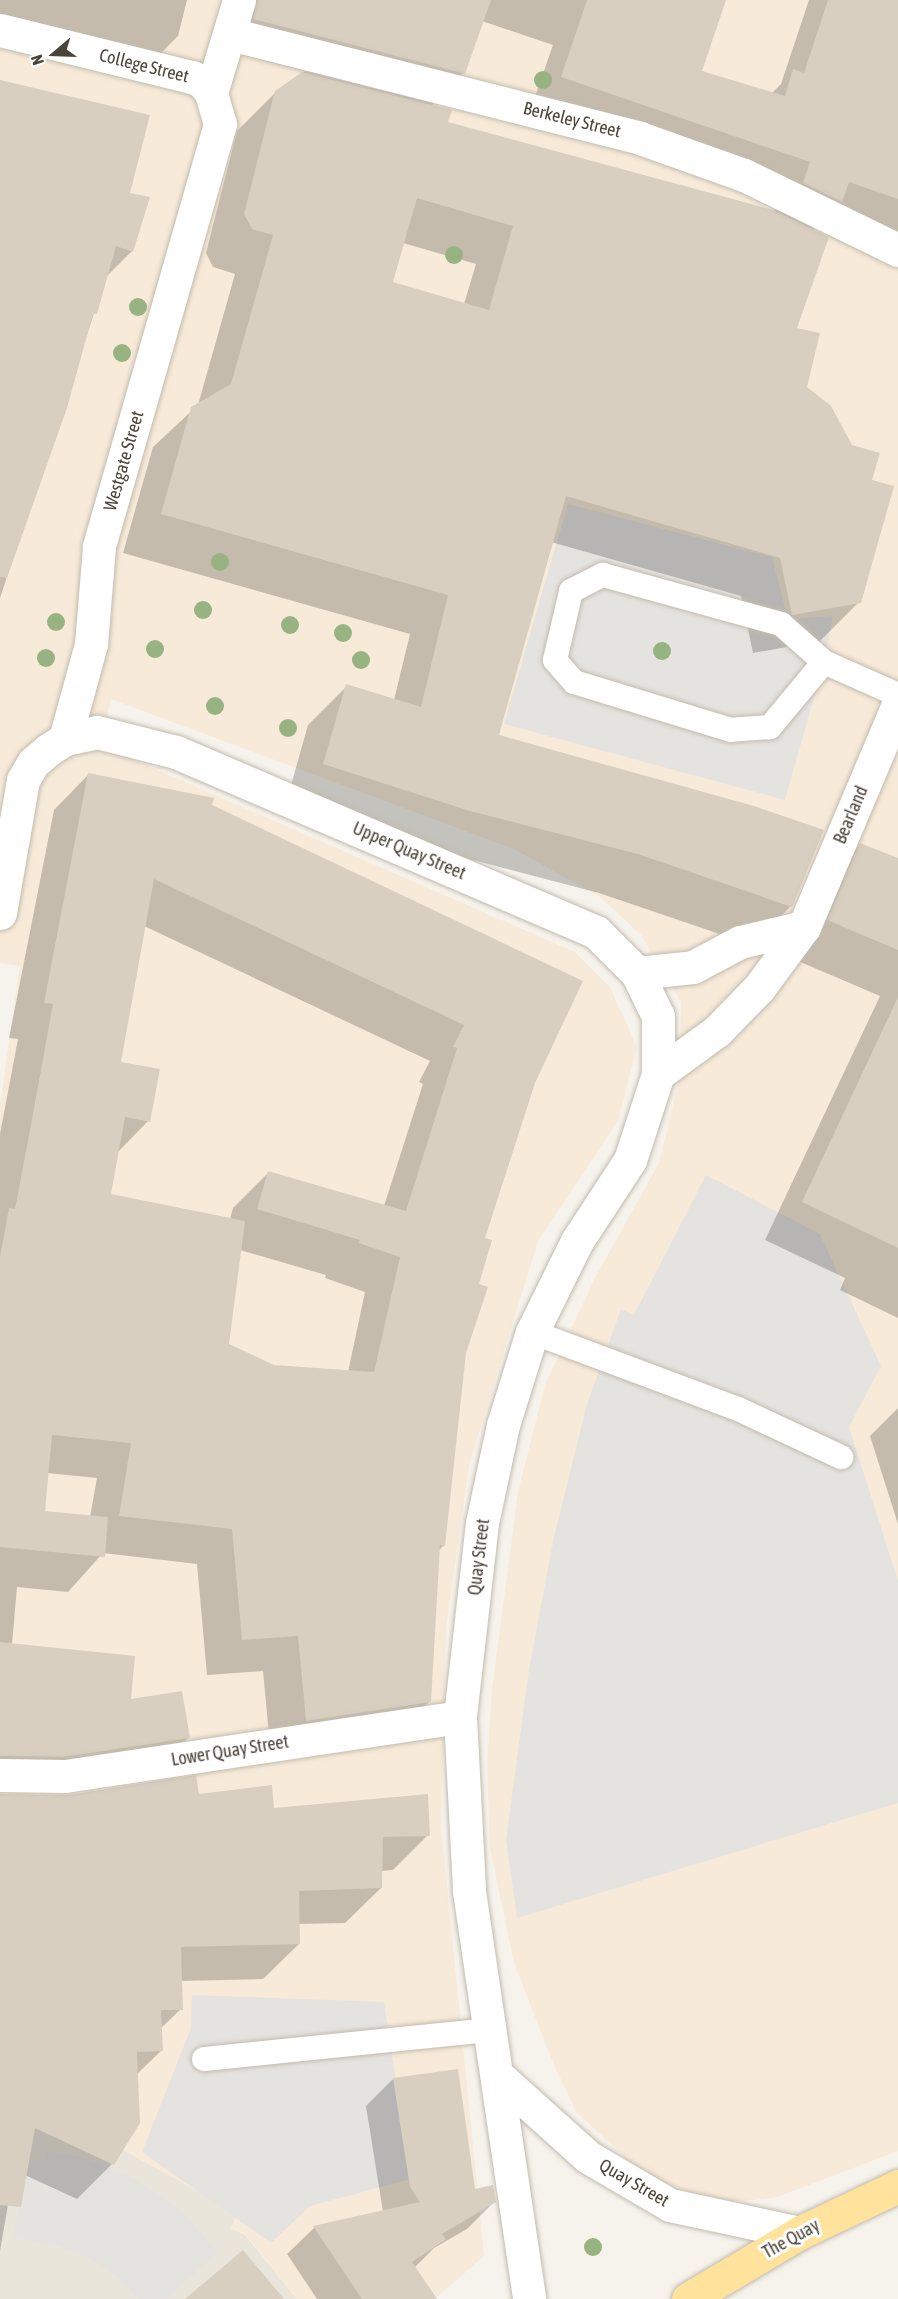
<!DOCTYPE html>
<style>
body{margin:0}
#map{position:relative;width:898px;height:2299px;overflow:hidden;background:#f6f3ec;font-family:"Asap Condensed",sans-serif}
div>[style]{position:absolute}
.residential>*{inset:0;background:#eae5da}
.commercial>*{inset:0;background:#f7ead8}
.parking>*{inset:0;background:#e5e3e0}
.shadow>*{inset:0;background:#0003}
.building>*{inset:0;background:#d8cfc1}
.roads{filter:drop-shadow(0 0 2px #c2bbae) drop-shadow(0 0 2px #c2bbae)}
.lane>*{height:24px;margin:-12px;padding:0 12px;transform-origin:12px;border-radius:12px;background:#fff}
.street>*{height:33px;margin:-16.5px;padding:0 16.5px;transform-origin:16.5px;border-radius:16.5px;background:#fff}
.primary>*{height:33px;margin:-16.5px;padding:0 16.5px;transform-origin:16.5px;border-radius:16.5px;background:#ffe39c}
.trees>*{width:18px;height:18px;margin:-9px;border-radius:50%;background:#97b381}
span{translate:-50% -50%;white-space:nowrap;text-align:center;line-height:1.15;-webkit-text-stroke:6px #fff;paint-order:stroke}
.street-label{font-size:18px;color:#4b4439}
.north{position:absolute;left:24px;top:24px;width:60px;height:60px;-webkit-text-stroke:4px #fff;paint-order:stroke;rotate:251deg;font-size:16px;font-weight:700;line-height:24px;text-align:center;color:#4b4439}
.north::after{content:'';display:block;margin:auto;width:21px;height:27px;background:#4b4439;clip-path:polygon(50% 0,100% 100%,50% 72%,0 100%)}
</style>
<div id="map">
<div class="residential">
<div style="clip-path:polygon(0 2121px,116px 2146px,238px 2213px,231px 2228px,245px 2235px,297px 2299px,0 2299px)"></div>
</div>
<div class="commercial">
<div style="clip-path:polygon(0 0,898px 0,898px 2151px,777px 2197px,745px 2201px,720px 2201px,674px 2190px,631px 2162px,576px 2112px,552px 2060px,514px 1963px,490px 1848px,487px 1764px,492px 1690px,518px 1492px,545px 1385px,595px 1278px,659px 1163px,680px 1076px,681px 1002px,641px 935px,600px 897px,514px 849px,111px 699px,100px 745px,575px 952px,610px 987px,637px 1047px,618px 1121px,538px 1241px,469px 1465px,446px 1629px,441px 1827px,484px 2256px,435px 2299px,297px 2299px,246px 2235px,231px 2228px,238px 2213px,116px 2146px,0 2121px,0 1105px,20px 966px,0 963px)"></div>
</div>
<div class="parking">
<div style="clip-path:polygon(568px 504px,772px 557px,788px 619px,833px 616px,824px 662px,785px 800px,504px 724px)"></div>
<div style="clip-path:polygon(706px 1175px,820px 1234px,881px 1366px,849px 1427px,898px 1581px,898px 1803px,517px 1918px,506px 1840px,529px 1669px,554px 1537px,587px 1404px,621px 1309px,634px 1315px)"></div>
<div style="clip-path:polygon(192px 1995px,384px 2002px,411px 2179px,310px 2206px,271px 2243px,142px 2152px,191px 2028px)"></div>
<div style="clip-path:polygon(46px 2151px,81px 2157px,136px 2179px,183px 2213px,218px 2252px,167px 2299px,138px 2299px,122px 2281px,91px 2259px,56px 2245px,14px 2238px,25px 2159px,44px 2161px)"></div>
</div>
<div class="shadow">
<div style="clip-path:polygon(0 0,187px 0,178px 36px,149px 65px,0 32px)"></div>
<div style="clip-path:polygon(evenodd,255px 0,725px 0,700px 72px,771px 94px,781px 84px,809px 0,898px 0,898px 240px,826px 216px,812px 230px,795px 329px,805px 388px,870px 481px,859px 602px,820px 641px,753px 653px,741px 596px,551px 542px,497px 736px,791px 906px,752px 945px,599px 893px,431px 849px,286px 803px,308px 725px,347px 686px,394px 700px,410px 634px,123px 553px,153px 447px,198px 405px,235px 274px,213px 267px,206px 253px,237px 131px,276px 92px,305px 71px,235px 53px,255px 0,482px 21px,553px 45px,531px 108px,780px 193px,774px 212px,446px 123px,431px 106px,463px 73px,482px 21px,255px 0,403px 243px,476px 264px,464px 304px,392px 283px,403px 243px)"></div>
<div style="clip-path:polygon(0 80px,128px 194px,132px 251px,106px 277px,0 598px)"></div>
<div style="clip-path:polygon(evenodd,89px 774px,211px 806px,533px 1082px,483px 1239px,465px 1353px,444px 1545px,438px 1551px,429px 1702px,394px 1737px,271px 1756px,263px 1671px,207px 1675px,197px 1564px,103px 1553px,68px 1592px,17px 1587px,12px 1644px,130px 1701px,188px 1738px,153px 1773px,27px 1792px,0 1792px,0 1134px,18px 1039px,9px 1038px,54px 810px,89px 774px,144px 926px,430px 1061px,419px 1082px,423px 1084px,384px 1206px,268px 1173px,233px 1208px,230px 1219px,109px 1196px,117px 1153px,148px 1121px,119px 1063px,144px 926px,89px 774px,240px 1250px,326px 1275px,325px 1278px,365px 1292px,348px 1372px,274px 1366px,228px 1345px,240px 1250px,89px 774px,47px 1473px,97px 1478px,90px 1517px,43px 1513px,47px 1473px)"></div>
<div style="clip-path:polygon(860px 845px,898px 860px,898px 1318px,840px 1290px,845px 1278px,765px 1240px,880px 996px,791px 958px,822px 882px)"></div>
<div style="clip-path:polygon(898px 1408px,898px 1524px,870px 1436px)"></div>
<div style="clip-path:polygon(0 1795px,197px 1796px,428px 1835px,393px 1870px,381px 1871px,381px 1888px,345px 1923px,298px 1924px,299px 1944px,263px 1979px,180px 1981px,181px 2009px,160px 2029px,161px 2051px,136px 2075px,112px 2164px,77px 2199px,14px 2170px,0 2251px)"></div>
<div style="clip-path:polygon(393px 2079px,474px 2191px,494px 2202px,467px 2229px,434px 2248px,414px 2268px,435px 2299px,317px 2299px,287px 2254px,314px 2228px,383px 2212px,366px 2106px)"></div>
</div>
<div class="building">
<div style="clip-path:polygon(257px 0,491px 0,465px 74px,253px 19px)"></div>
<div style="clip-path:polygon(587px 0,726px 0,702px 71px,785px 96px,793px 69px,804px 73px,828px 0,898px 0,898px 199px,849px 182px,842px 202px,803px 183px,810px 162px,561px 77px)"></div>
<div style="clip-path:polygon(evenodd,302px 72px,452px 110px,448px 122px,773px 210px,829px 237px,797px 328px,820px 333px,807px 387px,831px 406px,852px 445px,880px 453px,872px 480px,894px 486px,861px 603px,792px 615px,780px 558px,566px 496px,499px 735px,754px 806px,824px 830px,792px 907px,638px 854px,470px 811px,323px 764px,346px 684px,421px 707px,448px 595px,161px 514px,191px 407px,231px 384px,273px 235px,252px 229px,244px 214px,275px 91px,302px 72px,417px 198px,513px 226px,489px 310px,393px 282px,417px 198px)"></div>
<div style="clip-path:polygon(0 80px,150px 115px,130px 193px,150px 197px,133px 252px,116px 246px,97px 314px,93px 314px,67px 408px,7px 578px,0 577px)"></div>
<div style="clip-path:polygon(evenodd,88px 773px,214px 798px,212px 805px,583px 981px,535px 1083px,485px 1238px,492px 1240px,479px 1284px,488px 1287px,466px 1353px,445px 1546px,440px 1545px,431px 1702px,306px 1721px,298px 1636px,242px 1640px,232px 1529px,119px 1516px,131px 1443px,52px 1435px,45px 1511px,108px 1517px,105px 1557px,0 1547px,0 1257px,9px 1208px,15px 1209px,31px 1125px,53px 1004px,44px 1003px,88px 773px,154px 879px,464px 1025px,453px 1047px,457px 1048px,406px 1211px,268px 1171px,257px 1209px,360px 1240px,359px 1243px,400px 1257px,374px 1372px,274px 1365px,229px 1344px,245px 1221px,111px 1194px,125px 1117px,150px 1122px,160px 1069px,121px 1062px,154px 879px)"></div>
<div style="clip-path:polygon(860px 843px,898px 858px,898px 950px,827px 920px)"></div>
<div style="clip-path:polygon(898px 997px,898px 1248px,802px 1202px)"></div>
<div style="clip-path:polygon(0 1642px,135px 1656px,131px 1699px,182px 1691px,190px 1738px,64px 1757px,0 1756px)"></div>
<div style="clip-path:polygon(196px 1775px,199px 1794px,272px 1785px,274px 1808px,428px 1794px,430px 1836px,383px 1837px,382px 1888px,299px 1891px,300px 1944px,181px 1947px,183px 2010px,161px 2010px,163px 2051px,137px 2052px,140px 2123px,114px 2165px,35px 2128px,21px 2207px,0 2205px,0 1794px,68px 1795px)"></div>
<div style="clip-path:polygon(458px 2069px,475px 2189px,493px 2185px,496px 2202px,442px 2234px,446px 2239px,412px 2262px,437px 2299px,362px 2299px,313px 2226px,420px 2202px,410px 2187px,393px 2078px)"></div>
<div style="clip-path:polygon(243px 2250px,284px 2299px,185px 2299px)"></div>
</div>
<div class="roads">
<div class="lane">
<div style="left:824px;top:662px;width:85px;rotate:129.7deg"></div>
<div style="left:770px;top:727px;width:39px;rotate:176deg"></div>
<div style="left:731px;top:730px;width:164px;rotate:-163deg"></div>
<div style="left:574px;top:682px;width:29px;rotate:-131deg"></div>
<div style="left:555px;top:660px;width:71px;rotate:-76.9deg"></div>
<div style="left:571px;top:591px;width:36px;rotate:-27deg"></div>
<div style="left:603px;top:575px;width:185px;rotate:15.4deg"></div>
<div style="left:781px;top:624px;width:57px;rotate:41.5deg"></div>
<div style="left:824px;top:662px;width:81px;rotate:24deg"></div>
<div style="left:532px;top:1332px;width:220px;rotate:20.5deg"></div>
<div style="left:738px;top:1409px;width:114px;rotate:25deg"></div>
<div style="left:204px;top:2059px;width:288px;rotate:-5.8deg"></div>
</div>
<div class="street">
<div style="left:0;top:30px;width:198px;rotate:13.8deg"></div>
<div style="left:192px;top:77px;width:12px;rotate:24deg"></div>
<div style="left:203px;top:82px;width:14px;rotate:54deg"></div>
<div style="left:211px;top:93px;width:32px;rotate:74deg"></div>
<div style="left:220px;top:124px;width:440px;rotate:106deg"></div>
<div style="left:99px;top:547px;width:97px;rotate:94.7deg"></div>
<div style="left:91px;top:644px;width:98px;rotate:105.3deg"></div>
<div style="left:230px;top:34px;width:423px;rotate:14.2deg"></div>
<div style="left:640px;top:138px;width:110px;rotate:19.6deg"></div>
<div style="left:744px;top:175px;width:171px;rotate:26deg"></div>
<div style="left:211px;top:93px;width:97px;rotate:-73.2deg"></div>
<div style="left:0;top:913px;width:135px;rotate:-80.2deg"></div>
<div style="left:23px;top:780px;width:20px;rotate:-60deg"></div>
<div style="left:33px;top:763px;width:20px;rotate:-41deg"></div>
<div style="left:48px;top:750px;width:20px;rotate:-33deg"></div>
<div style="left:65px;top:739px;width:33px;rotate:-12deg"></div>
<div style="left:97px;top:732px;width:81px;rotate:14.2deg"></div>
<div style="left:176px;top:752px;width:457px;rotate:23.2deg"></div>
<div style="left:596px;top:932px;width:58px;rotate:45deg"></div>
<div style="left:637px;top:973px;width:48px;rotate:64deg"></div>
<div style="left:658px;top:1016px;width:58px;rotate:90deg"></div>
<div style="left:658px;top:1074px;width:90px;rotate:108deg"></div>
<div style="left:630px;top:1160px;width:97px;rotate:123.2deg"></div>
<div style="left:577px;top:1241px;width:102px;rotate:116.3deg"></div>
<div style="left:532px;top:1332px;width:97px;rotate:107.3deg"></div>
<div style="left:503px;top:1425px;width:100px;rotate:102.1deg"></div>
<div style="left:482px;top:1523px;width:195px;rotate:96.5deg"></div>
<div style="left:460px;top:1717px;width:174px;rotate:87deg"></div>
<div style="left:469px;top:1891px;width:412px;rotate:81.6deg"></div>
<div style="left:637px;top:973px;width:56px;rotate:-6.1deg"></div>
<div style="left:693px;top:967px;width:53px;rotate:-28deg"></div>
<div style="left:740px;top:942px;width:66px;rotate:-13.2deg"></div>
<div style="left:658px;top:1074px;width:73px;rotate:-36.1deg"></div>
<div style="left:717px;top:1031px;width:60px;rotate:-45.7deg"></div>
<div style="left:759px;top:988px;width:76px;rotate:-53.6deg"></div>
<div style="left:804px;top:927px;width:242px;rotate:-67.1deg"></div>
<div style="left:0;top:1775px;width:65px;rotate:0.9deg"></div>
<div style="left:65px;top:1776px;width:399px;rotate:-8.5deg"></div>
<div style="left:497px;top:2075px;width:122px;rotate:42deg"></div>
<div style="left:588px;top:2157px;width:95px;rotate:30.3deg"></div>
<div style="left:670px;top:2205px;width:132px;rotate:12.2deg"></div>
</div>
<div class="primary">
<div style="left:688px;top:2299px;width:129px;rotate:-30.7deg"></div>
<div style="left:799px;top:2233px;width:110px;rotate:-25.4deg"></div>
</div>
</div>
<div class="trees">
<div style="left:543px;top:80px"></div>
<div style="left:454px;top:255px"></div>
<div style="left:138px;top:307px"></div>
<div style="left:122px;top:353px"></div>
<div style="left:220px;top:562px"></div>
<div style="left:203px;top:610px"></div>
<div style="left:56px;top:622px"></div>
<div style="left:290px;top:625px"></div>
<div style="left:343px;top:633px"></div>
<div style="left:155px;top:649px"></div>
<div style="left:662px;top:651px"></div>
<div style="left:46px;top:658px"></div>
<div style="left:361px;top:660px"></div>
<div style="left:215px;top:706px"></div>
<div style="left:288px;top:728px"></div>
<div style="left:593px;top:2247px"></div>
</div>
<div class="street-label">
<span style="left:144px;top:66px;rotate:14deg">College Street</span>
<span style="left:572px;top:120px;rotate:14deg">Berkeley Street</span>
<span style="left:124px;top:461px;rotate:-74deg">Westgate Street</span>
<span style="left:851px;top:815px;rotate:-67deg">Bearland</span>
<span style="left:409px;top:851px;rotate:23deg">Upper Quay Street</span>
<span style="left:479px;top:1557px;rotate:-83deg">Quay Street</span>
<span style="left:230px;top:1751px;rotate:-9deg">Lower Quay Street</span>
<span style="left:634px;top:2183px;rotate:30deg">Quay Street</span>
<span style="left:791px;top:2239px;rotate:-29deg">The Quay</span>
</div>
<div class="north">N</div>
</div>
